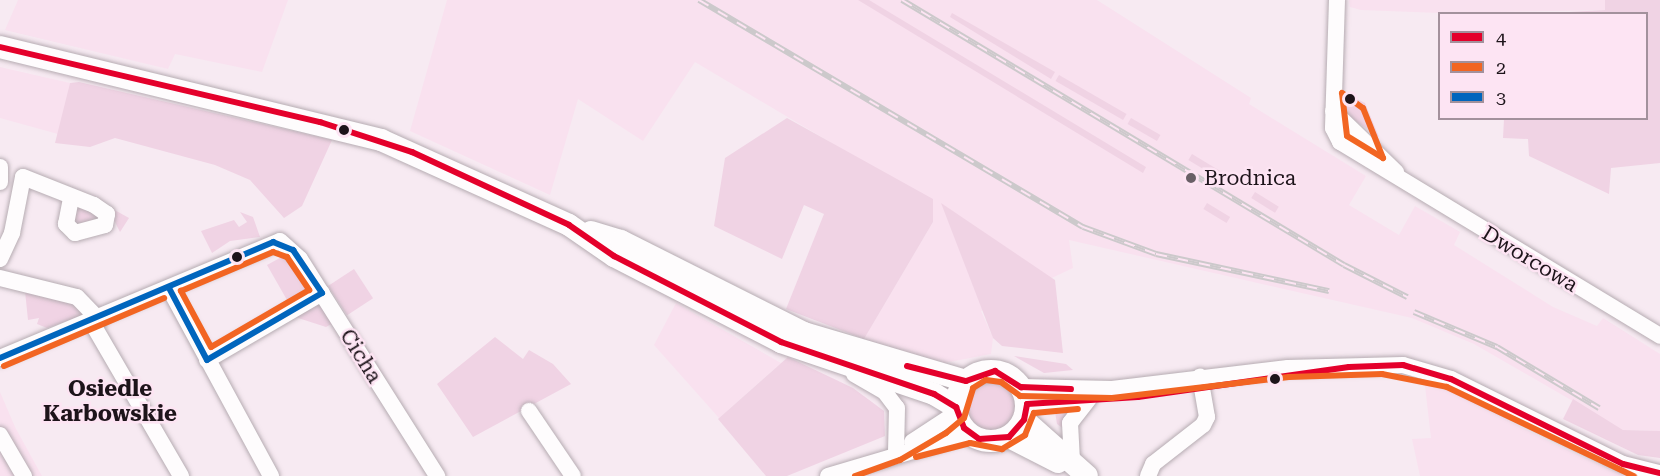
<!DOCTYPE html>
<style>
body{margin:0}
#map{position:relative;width:1660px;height:476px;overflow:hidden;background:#f7eaf2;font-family:"Roboto Serif",serif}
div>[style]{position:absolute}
.built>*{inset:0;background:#f9e1ef}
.green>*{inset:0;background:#f0d3e4;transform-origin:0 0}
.round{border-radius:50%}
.roads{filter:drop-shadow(0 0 2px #b6acb2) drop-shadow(0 0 2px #b6acb2)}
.minor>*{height:16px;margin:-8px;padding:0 8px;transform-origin:8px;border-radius:8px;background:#fefcfd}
.major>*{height:22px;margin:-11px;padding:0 11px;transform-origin:11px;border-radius:11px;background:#fefcfd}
.major>.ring{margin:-11px;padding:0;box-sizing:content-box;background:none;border:22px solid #fefcfd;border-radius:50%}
.rail>*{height:6px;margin-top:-3px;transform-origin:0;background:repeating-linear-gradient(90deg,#fde4f3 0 11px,#ccc9cb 0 22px);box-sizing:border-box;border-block:2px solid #ccc9cb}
.bus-1>*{height:6px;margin:-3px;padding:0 3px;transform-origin:3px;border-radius:3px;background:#e4002b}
.bus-2>*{height:6px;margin:-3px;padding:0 3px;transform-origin:3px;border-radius:3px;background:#f26522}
.bus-3>*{height:6px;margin:-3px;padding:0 3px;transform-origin:3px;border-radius:3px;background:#0065bd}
.dots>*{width:16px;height:16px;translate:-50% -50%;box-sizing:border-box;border:3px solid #fde4f3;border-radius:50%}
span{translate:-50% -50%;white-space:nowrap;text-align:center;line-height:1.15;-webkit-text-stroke:5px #fde4f3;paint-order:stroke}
.poi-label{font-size:21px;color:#1d141a}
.left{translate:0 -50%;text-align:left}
.street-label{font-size:21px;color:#1d141a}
.neighbourhood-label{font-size:22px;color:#1d141a;font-weight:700}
.legend{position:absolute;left:1438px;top:12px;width:210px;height:108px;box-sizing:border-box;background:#fde4f3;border:2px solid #a3919c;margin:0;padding:8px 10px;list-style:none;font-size:18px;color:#1d141a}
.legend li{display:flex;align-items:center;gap:12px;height:30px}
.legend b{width:30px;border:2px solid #a3919c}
</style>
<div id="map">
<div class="built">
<div style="clip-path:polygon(18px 0,288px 0,262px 72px,175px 54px,168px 69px,5px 30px)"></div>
<div style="clip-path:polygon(447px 0,1097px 0,1251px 98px,1249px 104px,1366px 176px,1349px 205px,1399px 235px,1415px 206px,1460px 232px,1454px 245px,1553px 307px,1597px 326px,1603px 318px,1660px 354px,1660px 431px,1623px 430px,1474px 344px,1412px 318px,1069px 240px,1073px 268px,981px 311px,993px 338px,991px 354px,944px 363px,876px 346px,864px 339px,933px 222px,933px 203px,695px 62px,643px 141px,578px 99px,550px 195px,410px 131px)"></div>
<div style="clip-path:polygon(1349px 0,1605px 0,1605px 10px,1440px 13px,1361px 10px,1350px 7px)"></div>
<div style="clip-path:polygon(0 67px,70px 83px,58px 134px,0 118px)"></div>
<div style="clip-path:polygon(676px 303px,781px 363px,719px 418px,654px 345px)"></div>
<div style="clip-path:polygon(1424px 377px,1550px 442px,1625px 476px,1420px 476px,1412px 439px,1431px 438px)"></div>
<div style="clip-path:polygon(0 392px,15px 427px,42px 476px,0 476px)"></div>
</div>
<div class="green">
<div style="clip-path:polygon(858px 0,869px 0,1146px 167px,1143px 173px)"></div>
<div style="clip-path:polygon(1605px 0,1660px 0,1660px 163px,1611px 168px,1609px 194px,1529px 156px,1528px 139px,1503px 138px,1504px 119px,1646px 118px,1646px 14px,1551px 13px,1605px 10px)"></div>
<div style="clip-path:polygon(952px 13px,1055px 72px,1051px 79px,950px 17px)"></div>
<div style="left:1059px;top:75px;width:78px;height:7px;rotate:30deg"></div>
<div style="clip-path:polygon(79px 82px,175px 104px,332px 140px,302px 206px,284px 218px,250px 180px,215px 165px,115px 138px,90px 147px,55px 143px,70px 83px)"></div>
<div style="clip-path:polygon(1343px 92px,1365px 103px,1379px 137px,1344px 113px)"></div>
<div style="clip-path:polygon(787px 118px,933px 199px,933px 222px,864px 339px,786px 309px,824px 214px,804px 205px,782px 259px,714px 226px,725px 158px)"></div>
<div style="left:1131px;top:118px;width:34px;height:7px;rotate:30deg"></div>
<div style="left:1192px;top:154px;width:42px;height:7px;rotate:31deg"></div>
<div style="left:1255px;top:192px;width:28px;height:7px;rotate:32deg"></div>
<div style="clip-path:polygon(941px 203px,1055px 280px,1063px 353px,1002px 346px,993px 338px)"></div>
<div style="left:1207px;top:203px;width:27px;height:7px;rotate:31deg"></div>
<div style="clip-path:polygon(78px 204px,100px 218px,99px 222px,72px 227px)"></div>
<div style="clip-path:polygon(111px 208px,129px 218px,120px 232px,112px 216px)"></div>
<div style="clip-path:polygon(240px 212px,253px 217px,260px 237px,230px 241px,212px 253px,201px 231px,234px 220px,239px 227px,247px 222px)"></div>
<div style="clip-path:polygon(289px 253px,311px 284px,309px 294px,291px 307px,267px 265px)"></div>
<div style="left:354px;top:269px;width:35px;height:31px;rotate:57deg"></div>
<div style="clip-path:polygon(25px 291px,74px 302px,87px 314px,47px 328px,37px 324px,39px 318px,28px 320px)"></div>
<div style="clip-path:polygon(319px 304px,335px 322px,326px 327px,292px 316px)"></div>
<div style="clip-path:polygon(495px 337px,523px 359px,529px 350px,553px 364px,571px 384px,473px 437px,437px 384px)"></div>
<div style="clip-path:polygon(1014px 356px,1066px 364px,1073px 370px,1044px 373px)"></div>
<div style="clip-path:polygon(788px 357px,853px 388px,884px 411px,885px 436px,787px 476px,766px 476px,718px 419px)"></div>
<div class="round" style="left:967px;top:382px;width:50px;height:50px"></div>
<div style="clip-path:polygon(1573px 399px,1623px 430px,1660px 431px,1660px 458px,1638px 455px,1563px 419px)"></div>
<div style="clip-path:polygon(1054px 405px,1074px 405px,1064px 429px,1057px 424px)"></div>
</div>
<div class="roads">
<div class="minor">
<div style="left:1337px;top:0;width:128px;rotate:91.8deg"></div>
<div style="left:1333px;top:128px;width:16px;rotate:63deg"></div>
<div style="left:1340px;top:142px;width:374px;rotate:31.2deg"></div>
<div style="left:1333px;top:111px;width:88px;rotate:44.1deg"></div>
<div style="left:0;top:167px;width:15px;rotate:90deg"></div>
<div style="left:0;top:259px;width:29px;rotate:-65deg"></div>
<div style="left:12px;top:233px;width:57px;rotate:-78.9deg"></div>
<div style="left:23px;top:177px;width:76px;rotate:21.5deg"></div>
<div style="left:94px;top:205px;width:16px;rotate:35deg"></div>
<div style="left:107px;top:214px;width:11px;rotate:100deg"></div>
<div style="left:105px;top:225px;width:31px;rotate:165deg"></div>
<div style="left:75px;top:233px;width:13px;rotate:-135deg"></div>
<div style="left:66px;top:224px;width:26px;rotate:-79deg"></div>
<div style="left:0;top:278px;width:79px;rotate:13.9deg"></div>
<div style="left:77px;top:297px;width:32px;rotate:46deg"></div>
<div style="left:169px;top:288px;width:214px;rotate:61.5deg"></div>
<div style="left:92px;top:323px;width:177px;rotate:59.8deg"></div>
<div style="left:0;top:358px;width:303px;rotate:-22.7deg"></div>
<div style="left:280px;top:241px;width:27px;rotate:42deg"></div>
<div style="left:300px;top:259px;width:257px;rotate:57.7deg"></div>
<div style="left:207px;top:360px;width:133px;rotate:-30.2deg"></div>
<div style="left:854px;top:374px;width:34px;rotate:30deg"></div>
<div style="left:884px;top:391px;width:21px;rotate:53deg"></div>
<div style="left:897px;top:408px;width:44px;rotate:91.3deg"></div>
<div style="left:1021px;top:387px;width:91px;rotate:1.3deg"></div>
<div style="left:1112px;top:389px;width:177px;rotate:-6.8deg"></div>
<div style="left:1288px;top:368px;width:115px;rotate:-1.5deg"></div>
<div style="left:1403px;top:365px;width:50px;rotate:16.3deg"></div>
<div style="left:1451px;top:379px;width:192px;rotate:26.3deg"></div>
<div style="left:1623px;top:464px;width:38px;rotate:14deg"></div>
<div style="left:1027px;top:404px;width:60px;rotate:-4.8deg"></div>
<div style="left:529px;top:411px;width:78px;rotate:55.9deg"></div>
<div style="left:0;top:435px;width:48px;rotate:59.7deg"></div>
<div style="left:912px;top:442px;width:53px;rotate:-33.4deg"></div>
<div style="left:1072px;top:461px;width:38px;rotate:-93deg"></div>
<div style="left:1070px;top:423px;width:31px;rotate:-52deg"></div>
<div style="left:828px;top:476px;width:148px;rotate:-16.5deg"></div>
<div style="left:1148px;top:476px;width:13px;rotate:-67deg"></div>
<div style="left:1153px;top:464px;width:63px;rotate:-38deg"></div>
<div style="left:1203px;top:425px;width:9px;rotate:-63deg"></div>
<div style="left:1207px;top:417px;width:41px;rotate:-99.9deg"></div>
</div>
<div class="major">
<div style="left:0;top:47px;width:392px;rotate:13.7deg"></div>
<div style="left:381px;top:140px;width:206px;rotate:24.3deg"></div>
<div style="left:569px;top:225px;width:55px;rotate:34.6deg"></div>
<div style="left:614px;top:256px;width:188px;rotate:27.2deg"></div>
<div style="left:781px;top:342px;width:162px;rotate:18.8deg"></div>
<div style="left:934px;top:394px;width:26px;rotate:31deg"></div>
<div style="left:591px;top:232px;width:31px;rotate:17deg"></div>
<div style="left:621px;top:241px;width:205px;rotate:26.7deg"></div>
<div style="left:804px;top:333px;width:169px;rotate:16.5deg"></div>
<div class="ring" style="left:956px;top:371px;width:48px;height:48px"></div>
<div style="left:1024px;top:420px;width:84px;rotate:41.6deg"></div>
<div style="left:1009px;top:437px;width:55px;rotate:27deg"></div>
</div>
</div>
<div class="rail">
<div style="left:699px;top:0;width:446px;rotate:30.6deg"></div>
<div style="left:1083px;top:227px;width:78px;rotate:20.3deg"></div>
<div style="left:1156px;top:254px;width:177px;rotate:12.1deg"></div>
<div style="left:902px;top:0;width:515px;rotate:30.94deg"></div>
<div style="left:1344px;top:265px;width:71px;rotate:26.9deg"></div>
<div style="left:1414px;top:312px;width:90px;rotate:22.9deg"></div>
<div style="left:1497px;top:347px;width:119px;rotate:30.9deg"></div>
</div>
<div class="bus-1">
<div style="left:0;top:47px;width:329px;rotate:13.2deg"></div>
<div style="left:320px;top:122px;width:97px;rotate:18.1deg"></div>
<div style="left:412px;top:152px;width:173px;rotate:24.9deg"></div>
<div style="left:569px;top:225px;width:55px;rotate:34.6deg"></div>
<div style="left:614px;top:256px;width:188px;rotate:27.2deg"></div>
<div style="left:781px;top:342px;width:162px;rotate:18.8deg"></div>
<div style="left:934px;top:394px;width:26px;rotate:31deg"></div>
<div style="left:956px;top:407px;width:22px;rotate:69deg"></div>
<div style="left:964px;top:428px;width:19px;rotate:36deg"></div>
<div style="left:979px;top:439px;width:30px;rotate:-4deg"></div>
<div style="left:1009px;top:437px;width:23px;rotate:-49deg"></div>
<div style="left:1024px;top:420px;width:16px;rotate:-79deg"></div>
<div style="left:1027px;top:404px;width:111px;rotate:-3.6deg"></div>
<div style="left:1138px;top:397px;width:213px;rotate:-8.1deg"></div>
<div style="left:1349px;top:367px;width:54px;rotate:-2.1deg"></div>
<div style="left:1403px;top:365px;width:50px;rotate:16.3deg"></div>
<div style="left:1451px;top:379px;width:192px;rotate:26.3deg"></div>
<div style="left:1623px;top:464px;width:38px;rotate:14deg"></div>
<div style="left:907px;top:366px;width:61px;rotate:14.3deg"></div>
<div style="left:966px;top:381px;width:31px;rotate:-19deg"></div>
<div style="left:995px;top:371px;width:31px;rotate:32deg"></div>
<div style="left:1021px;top:387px;width:50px;rotate:2.3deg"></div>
</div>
<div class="bus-2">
<div style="left:1342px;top:93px;width:26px;rotate:36deg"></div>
<div style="left:1363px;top:108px;width:54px;rotate:68.2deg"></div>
<div style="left:1383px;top:158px;width:42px;rotate:-148.6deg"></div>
<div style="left:1347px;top:136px;width:43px;rotate:-96.6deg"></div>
<div style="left:273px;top:252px;width:15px;rotate:20deg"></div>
<div style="left:287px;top:257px;width:40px;rotate:56deg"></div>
<div style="left:309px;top:290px;width:113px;rotate:149.8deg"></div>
<div style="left:211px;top:347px;width:64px;rotate:-118.2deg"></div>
<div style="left:181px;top:291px;width:100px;rotate:-23deg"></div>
<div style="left:4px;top:366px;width:174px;rotate:-23deg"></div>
<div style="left:916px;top:457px;width:56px;rotate:-14.5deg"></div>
<div style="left:970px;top:443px;width:33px;rotate:11deg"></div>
<div style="left:1002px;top:449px;width:27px;rotate:-31deg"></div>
<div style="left:1025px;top:435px;width:24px;rotate:-68deg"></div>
<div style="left:1034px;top:413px;width:44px;rotate:-5.2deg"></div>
<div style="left:855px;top:476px;width:48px;rotate:-19.6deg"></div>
<div style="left:900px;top:460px;width:53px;rotate:-30.4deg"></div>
<div style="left:946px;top:433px;width:23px;rotate:-40deg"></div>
<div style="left:964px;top:418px;width:31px;rotate:-73deg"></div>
<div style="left:973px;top:388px;width:15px;rotate:-32deg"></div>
<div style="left:986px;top:380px;width:15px;rotate:8deg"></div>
<div style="left:1001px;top:382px;width:24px;rotate:36deg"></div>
<div style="left:1020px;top:396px;width:92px;rotate:1.2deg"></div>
<div style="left:1112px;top:398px;width:178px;rotate:-6.8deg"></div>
<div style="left:1289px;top:377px;width:93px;rotate:-1.8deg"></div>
<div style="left:1382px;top:374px;width:66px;rotate:11.3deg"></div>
<div style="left:1447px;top:387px;width:207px;rotate:25.5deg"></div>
</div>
<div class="bus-3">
<div style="left:0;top:358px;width:297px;rotate:-23deg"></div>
<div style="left:273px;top:242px;width:22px;rotate:22deg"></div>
<div style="left:293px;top:250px;width:52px;rotate:56deg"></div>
<div style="left:322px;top:293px;width:133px;rotate:149.8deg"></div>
<div style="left:207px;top:360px;width:81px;rotate:-117.8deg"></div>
</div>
<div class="dots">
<div style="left:1350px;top:99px;background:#1d141a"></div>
<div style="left:344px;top:130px;background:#1d141a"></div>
<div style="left:1191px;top:178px;background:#695f66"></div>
<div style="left:237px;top:257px;background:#1d141a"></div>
<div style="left:1275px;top:379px;background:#1d141a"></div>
</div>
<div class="poi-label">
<span class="left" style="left:1204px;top:178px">Brodnica</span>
</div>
<div class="street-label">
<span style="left:1530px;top:259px;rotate:31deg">Dworcowa</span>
<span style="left:361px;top:356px;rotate:58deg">Cicha</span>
</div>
<div class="neighbourhood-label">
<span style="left:110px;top:401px">Osiedle<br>Karbowskie</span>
</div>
<ul class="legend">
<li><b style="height:8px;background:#e4002b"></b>4</li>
<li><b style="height:8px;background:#f26522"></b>2</li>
<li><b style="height:8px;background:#0065bd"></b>3</li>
</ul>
</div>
